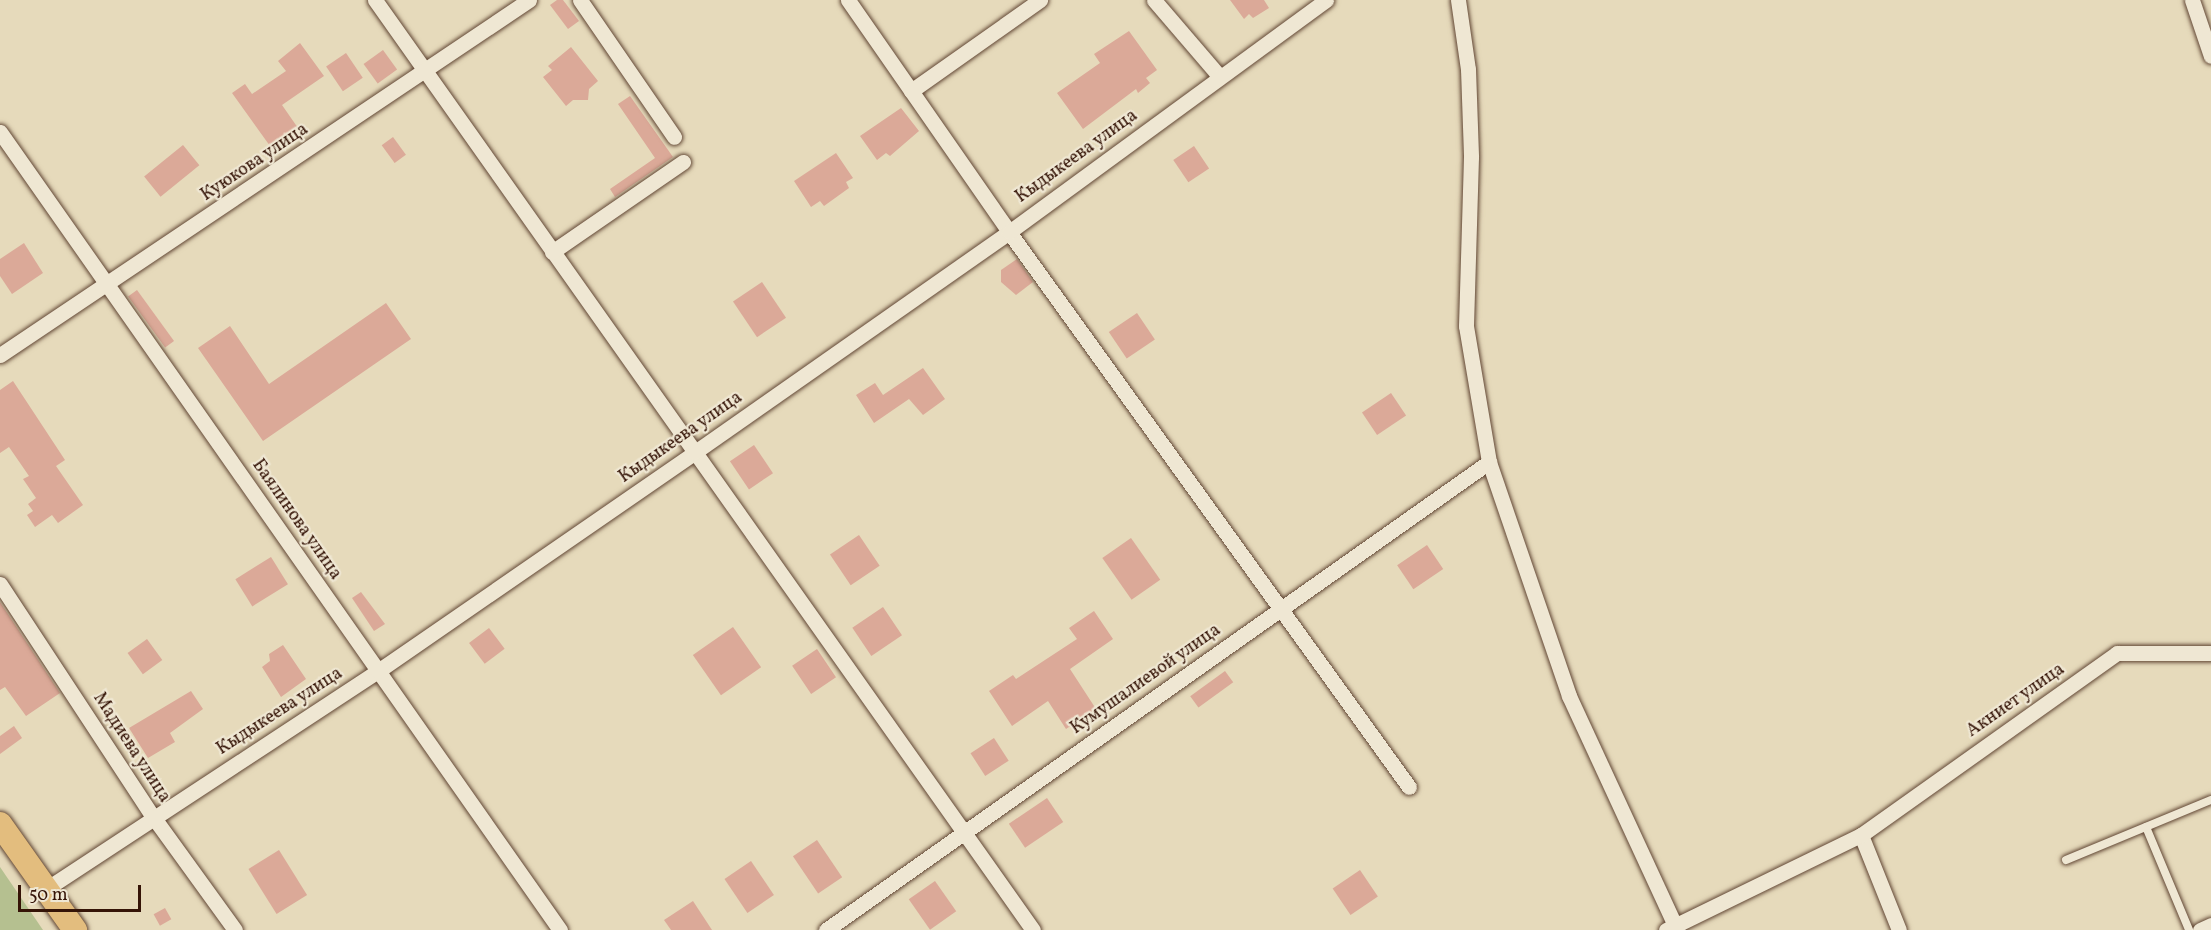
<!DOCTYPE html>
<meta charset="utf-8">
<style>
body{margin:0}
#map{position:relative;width:2211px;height:930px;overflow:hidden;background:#e6dabb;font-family:Vollkorn,serif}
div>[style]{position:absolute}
.green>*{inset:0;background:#b5c090}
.building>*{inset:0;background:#dba998;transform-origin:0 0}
.roads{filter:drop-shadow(0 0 2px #614634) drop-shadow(0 0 2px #614634)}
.lane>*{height:8px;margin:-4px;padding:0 4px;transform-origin:4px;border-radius:4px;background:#efe7d3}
.street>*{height:15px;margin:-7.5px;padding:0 7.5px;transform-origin:7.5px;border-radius:7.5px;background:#efe7d3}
.primary>*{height:24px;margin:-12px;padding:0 12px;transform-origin:12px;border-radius:12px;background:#e3bd7e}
span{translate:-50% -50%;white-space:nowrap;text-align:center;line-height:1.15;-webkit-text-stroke:4.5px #efe7d3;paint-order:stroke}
.street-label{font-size:18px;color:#351407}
.scale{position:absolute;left:18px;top:885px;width:123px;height:27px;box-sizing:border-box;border:3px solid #351407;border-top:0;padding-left:8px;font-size:18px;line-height:21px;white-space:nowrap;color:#351407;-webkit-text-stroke:4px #efe7d3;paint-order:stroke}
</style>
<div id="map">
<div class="green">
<div style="clip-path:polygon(0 867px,43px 930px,0 930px)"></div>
</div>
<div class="building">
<div style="clip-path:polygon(557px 0,563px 0,579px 21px,568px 29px,550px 5px)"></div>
<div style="clip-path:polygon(1230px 0,1264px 0,1269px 8px,1253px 18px,1249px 14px,1244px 19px)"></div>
<div style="clip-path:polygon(1129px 31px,1157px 70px,1146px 78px,1150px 83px,1138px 93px,1136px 89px,1083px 129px,1057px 93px,1100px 63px,1094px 54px)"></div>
<div style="clip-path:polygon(300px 43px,324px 76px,282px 105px,298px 128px,270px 146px,232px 93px,245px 84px,252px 94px,286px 71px,278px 61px)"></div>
<div style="clip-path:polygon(571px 47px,598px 81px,589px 89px,588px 100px,573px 100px,566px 106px,543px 77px,552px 70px,548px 66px)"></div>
<div style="left:383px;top:50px;width:24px;height:24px;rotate:54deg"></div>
<div style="left:346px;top:53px;width:30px;height:24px;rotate:56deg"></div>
<div style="clip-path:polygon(630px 96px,673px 157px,615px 197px,610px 189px,655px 158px,618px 104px)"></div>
<div style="clip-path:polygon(901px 108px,919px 131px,890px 156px,886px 153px,877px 160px,860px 136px)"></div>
<div style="left:393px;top:137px;width:22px;height:14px;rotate:54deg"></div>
<div style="left:183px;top:145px;width:26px;height:50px;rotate:51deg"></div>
<div style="left:1194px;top:146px;width:27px;height:25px;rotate:56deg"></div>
<div style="clip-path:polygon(836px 153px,853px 178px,846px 182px,849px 188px,824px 206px,820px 201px,811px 207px,794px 181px)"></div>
<div style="clip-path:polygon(24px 243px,43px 273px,12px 294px,0 276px,0 259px)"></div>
<div style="clip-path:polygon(1017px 259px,1033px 282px,1016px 295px,1001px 282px,1001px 270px)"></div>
<div style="left:762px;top:282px;width:43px;height:35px;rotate:56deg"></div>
<div style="left:137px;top:290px;width:63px;height:11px;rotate:54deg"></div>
<div style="clip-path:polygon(386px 303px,411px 339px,263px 441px,198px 348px,230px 326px,269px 384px)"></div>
<div style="left:1137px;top:313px;width:32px;height:34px;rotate:56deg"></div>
<div style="clip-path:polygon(923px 368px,945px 399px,923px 415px,909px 399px,874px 423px,856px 395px,875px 383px,883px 395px)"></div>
<div style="clip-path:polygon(13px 381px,65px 460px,56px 466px,83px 505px,58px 523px,52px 515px,35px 527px,27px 515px,33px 511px,28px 504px,36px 498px,23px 479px,29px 476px,9px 447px,0 453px,0 390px)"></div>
<div style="left:1391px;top:393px;width:27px;height:35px;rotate:56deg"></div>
<div style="left:754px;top:445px;width:34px;height:29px;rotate:56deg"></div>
<div style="left:859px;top:535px;width:37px;height:35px;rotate:56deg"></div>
<div style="left:1131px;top:538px;width:51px;height:35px;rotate:55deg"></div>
<div style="left:1427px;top:545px;width:29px;height:36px;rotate:56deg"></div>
<div style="left:271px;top:557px;width:32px;height:42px;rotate:58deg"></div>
<div style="clip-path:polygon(361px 592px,385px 624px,374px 631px,352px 598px)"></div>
<div style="clip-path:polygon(0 602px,60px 693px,26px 716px,5px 687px,0 690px)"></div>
<div style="left:883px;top:607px;width:34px;height:37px;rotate:56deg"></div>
<div style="clip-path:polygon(1094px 611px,1113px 639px,1070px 669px,1096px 709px,1066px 729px,1048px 701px,1012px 726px,989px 691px,1013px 675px,1016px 679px,1077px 639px,1069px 628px)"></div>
<div style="left:733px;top:627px;width:49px;height:49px;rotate:55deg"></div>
<div style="left:489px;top:628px;width:26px;height:25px;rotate:53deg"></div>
<div style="left:147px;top:639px;width:26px;height:24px;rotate:54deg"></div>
<div style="clip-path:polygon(283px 645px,306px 679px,281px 697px,262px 667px,270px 661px,269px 654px)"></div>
<div style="left:817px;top:649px;width:34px;height:30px;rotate:56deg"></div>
<div style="left:1225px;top:671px;width:14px;height:43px;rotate:54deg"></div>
<div style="clip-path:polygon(191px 691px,203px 709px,170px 733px,175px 742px,148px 758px,129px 728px)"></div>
<div style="clip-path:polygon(14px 726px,22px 738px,0 754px,0 736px)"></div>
<div style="left:994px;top:738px;width:27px;height:28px;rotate:57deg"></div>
<div style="left:1047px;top:798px;width:29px;height:46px;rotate:56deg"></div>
<div style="left:817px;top:840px;width:45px;height:29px;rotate:56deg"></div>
<div style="left:279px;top:850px;width:53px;height:36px;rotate:58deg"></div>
<div style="left:751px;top:861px;width:41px;height:32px;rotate:56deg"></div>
<div style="left:1360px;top:870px;width:32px;height:33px;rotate:56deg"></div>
<div style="left:935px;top:881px;width:37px;height:32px;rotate:55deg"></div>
<div style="clip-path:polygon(693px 901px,712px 930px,671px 930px,664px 920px)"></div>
<div style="left:165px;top:908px;width:13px;height:13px;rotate:61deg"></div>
</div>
<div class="roads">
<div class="lane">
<div style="left:2146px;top:827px;width:112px;rotate:67.3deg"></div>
<div style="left:2066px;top:860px;width:157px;rotate:-22.5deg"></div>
</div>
<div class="street">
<div style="left:375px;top:0;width:1139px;rotate:54.72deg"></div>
<div style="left:580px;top:0;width:166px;rotate:55.5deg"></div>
<div style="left:848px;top:0;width:282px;rotate:55.2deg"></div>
<div style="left:1009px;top:232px;width:684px;rotate:54.22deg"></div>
<div style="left:1154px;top:0;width:101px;rotate:49.4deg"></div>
<div style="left:1458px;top:0;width:70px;rotate:81.8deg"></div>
<div style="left:1468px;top:69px;width:88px;rotate:88deg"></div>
<div style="left:1471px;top:157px;width:169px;rotate:91.7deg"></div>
<div style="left:1466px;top:326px;width:138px;rotate:80.4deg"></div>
<div style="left:1489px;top:462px;width:247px;rotate:71.1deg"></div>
<div style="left:1569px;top:696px;width:258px;rotate:65.2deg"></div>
<div style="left:2192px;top:0;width:59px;rotate:71.3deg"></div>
<div style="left:911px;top:91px;width:158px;rotate:-35.2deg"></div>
<div style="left:0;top:132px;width:975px;rotate:54.94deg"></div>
<div style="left:552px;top:252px;width:159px;rotate:-34.5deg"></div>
<div style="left:0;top:355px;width:637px;rotate:-33.86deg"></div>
<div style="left:0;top:584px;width:280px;rotate:56.7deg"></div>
<div style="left:154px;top:818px;width:138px;rotate:54.1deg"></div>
<div style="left:1861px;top:835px;width:102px;rotate:68.2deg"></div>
<div style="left:46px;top:889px;width:397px;rotate:-33.3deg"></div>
<div style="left:378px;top:671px;width:385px;rotate:-34.6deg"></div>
<div style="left:695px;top:452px;width:383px;rotate:-35deg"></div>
<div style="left:1009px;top:232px;width:393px;rotate:-36.2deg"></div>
<div style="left:826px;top:930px;width:812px;rotate:-35.22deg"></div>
<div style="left:1666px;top:930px;width:217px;rotate:-26deg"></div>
<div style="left:1861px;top:835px;width:314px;rotate:-35.4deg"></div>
<div style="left:2117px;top:653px;width:94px"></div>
<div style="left:2200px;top:930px;width:12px;rotate:-24deg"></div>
</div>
<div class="primary">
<div style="left:0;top:824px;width:130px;rotate:54.7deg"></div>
</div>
</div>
<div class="street-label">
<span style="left:1077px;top:157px;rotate:-36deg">Кыдыкеева улица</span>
<span style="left:255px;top:163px;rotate:-34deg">Куюкова улица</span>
<span style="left:681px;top:438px;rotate:-35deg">Кыдыкеева улица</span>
<span style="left:296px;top:520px;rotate:55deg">Баялинова улица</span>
<span style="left:1146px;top:680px;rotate:-35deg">Кумушалиевой улица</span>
<span style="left:2016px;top:701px;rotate:-35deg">Акниет улица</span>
<span style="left:280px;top:712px;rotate:-33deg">Кыдыкеева улица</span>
<span style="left:131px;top:748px;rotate:57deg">Мадиева улица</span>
</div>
<div class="scale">50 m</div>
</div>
